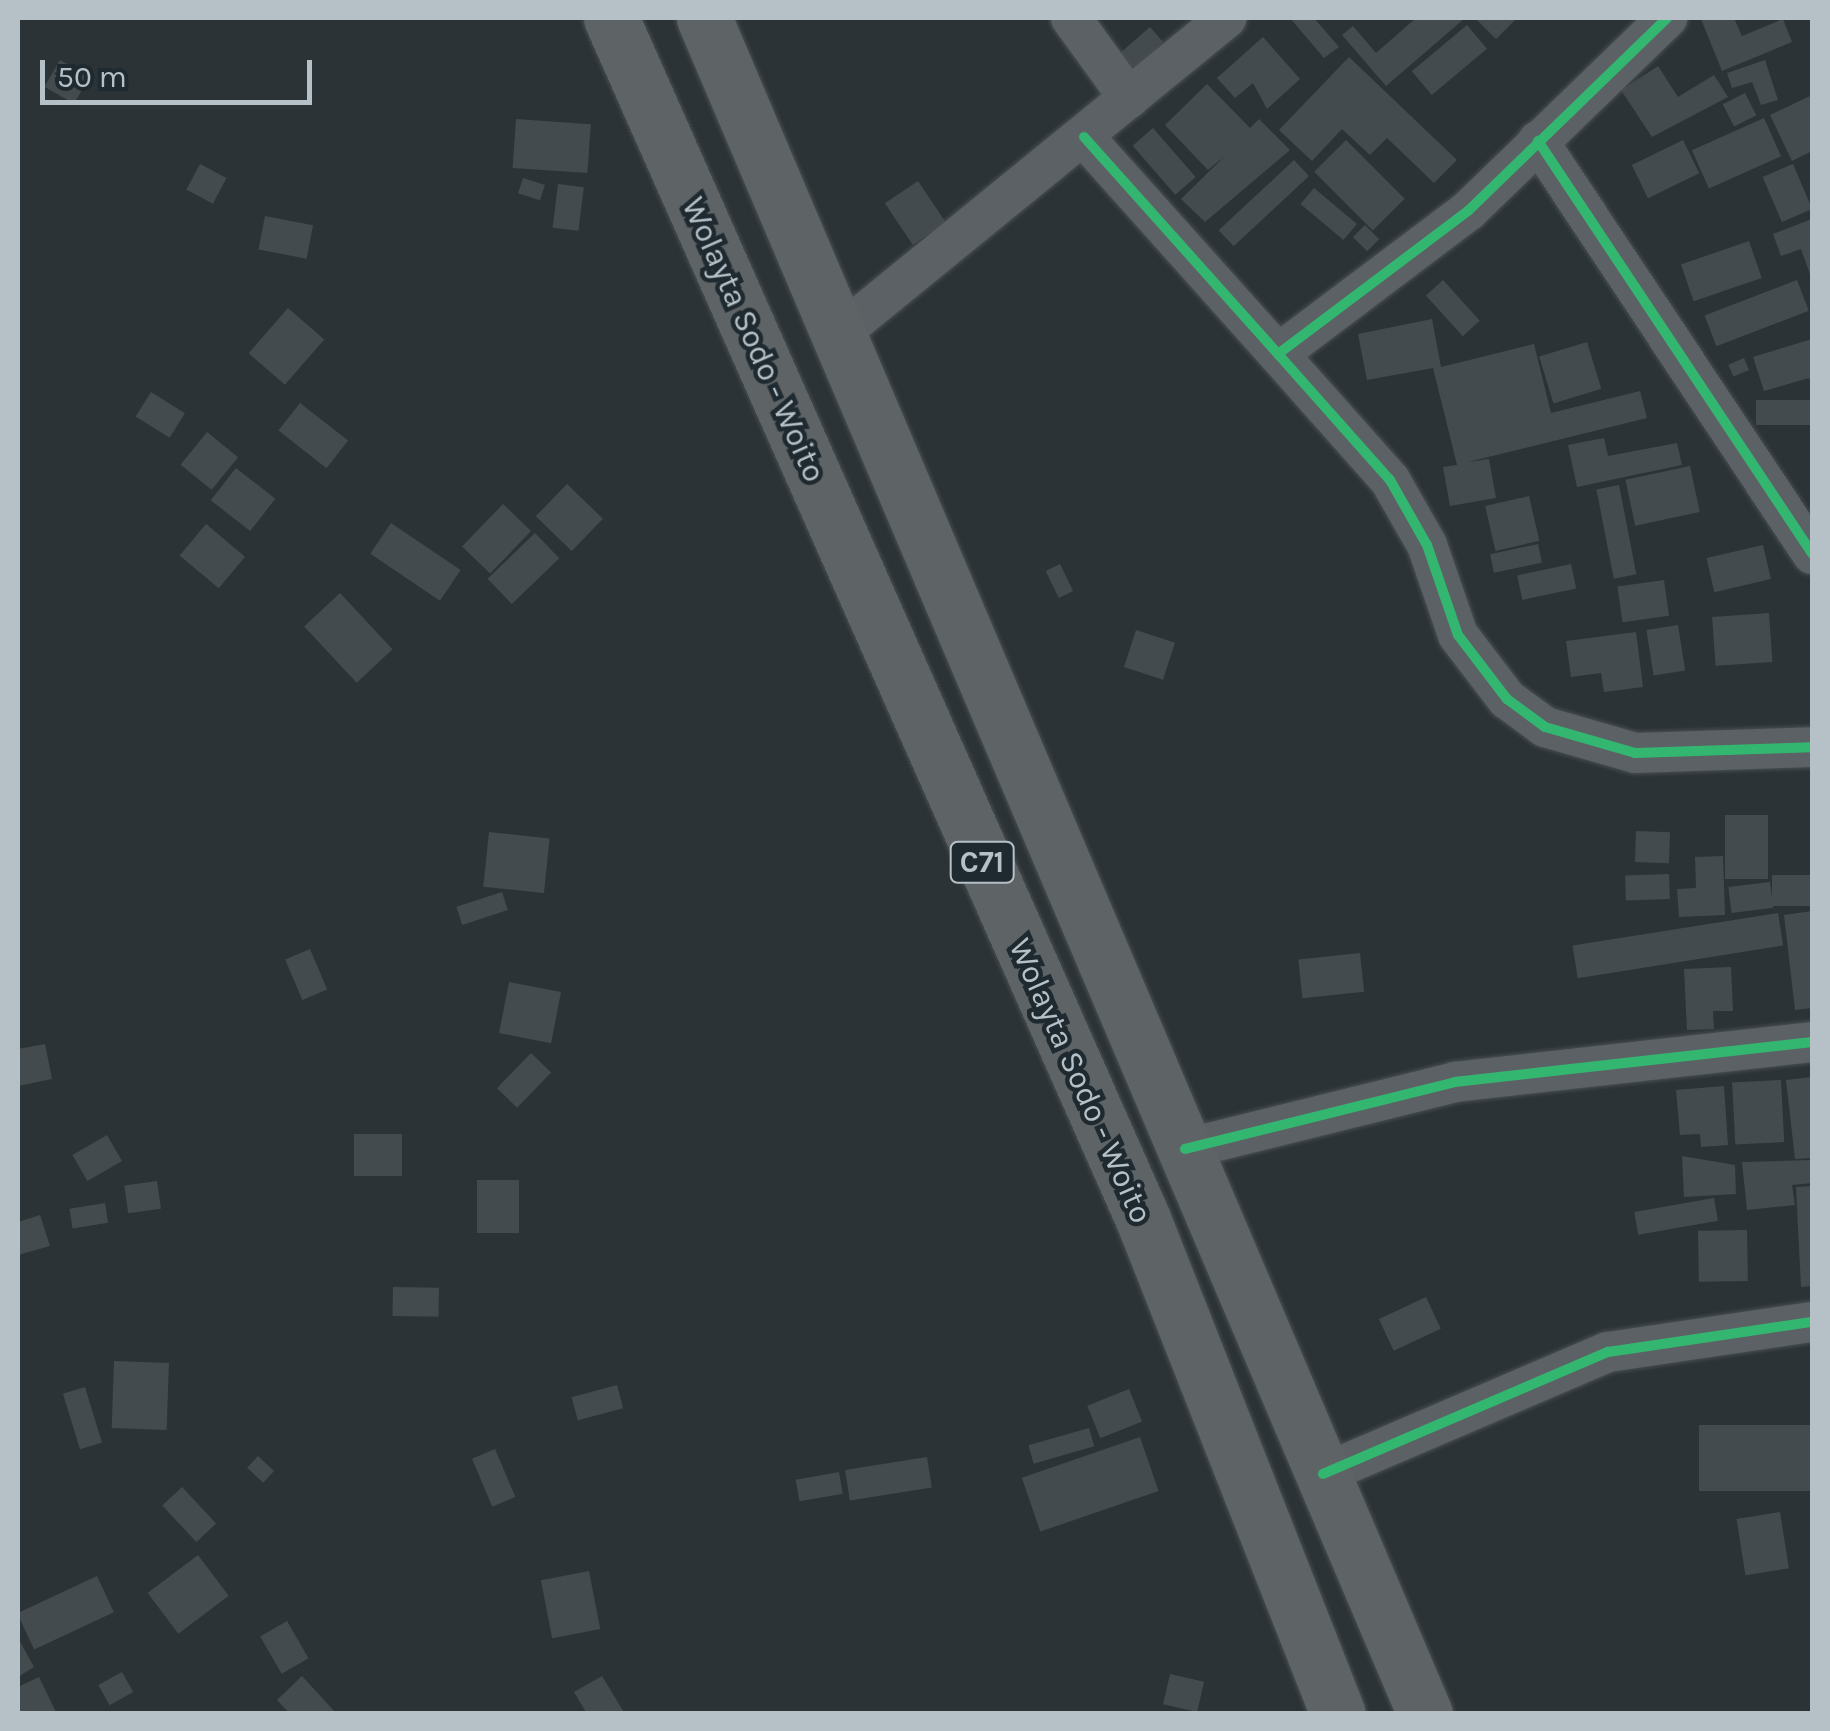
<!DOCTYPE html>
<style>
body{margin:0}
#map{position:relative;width:1830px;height:1731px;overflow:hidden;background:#2b3336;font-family:Karla,sans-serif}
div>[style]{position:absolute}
.building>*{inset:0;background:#444b4e;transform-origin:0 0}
.roads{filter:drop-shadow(0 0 2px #494e51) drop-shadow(0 0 2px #494e51)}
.minor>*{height:40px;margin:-20px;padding:0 20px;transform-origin:20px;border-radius:20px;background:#5b6164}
.trunk>*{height:55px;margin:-27.5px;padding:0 27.5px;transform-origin:27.5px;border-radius:27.5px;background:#5e6366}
.cycleway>*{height:10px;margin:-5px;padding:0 5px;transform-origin:5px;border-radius:5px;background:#33b770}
span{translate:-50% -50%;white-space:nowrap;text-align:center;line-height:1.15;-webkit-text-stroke:9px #1f2a30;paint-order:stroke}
.shield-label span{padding:2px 8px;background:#1f2a30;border:2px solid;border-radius:8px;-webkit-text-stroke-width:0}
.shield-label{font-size:30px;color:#b6c0c7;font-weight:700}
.street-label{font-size:32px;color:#b6c0c7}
.frame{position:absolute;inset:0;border:20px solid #b6c0c7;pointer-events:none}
.scale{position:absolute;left:40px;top:60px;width:272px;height:45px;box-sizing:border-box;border:5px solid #b6c0c7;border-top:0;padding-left:12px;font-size:30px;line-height:35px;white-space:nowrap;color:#b6c0c7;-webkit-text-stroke:8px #1f2a30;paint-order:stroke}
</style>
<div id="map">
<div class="building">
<div style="clip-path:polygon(1290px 18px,1314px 18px,1339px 47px,1324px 58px)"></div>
<div style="clip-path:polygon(1416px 18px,1465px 18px,1386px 86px,1342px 35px,1353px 26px,1376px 53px)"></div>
<div style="clip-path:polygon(1475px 18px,1517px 18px,1496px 39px)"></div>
<div style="clip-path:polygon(1734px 18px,1742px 36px,1783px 19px,1792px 42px,1722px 71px,1701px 19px)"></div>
<div style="left:1467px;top:25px;width:31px;height:72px;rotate:50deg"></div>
<div style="left:1150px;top:27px;width:21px;height:43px;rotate:49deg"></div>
<div style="clip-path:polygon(1263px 37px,1300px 79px,1267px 109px,1253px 83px,1235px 98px,1217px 78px)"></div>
<div style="clip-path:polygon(1349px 57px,1457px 160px,1434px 183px,1387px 138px,1370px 155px,1342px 129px,1312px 161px,1279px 130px)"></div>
<div style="left:60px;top:60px;width:34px;height:31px;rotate:30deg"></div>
<div style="clip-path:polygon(1765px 60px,1778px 100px,1761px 105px,1752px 82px,1732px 88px,1727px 73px)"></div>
<div style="clip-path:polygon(1658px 66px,1678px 97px,1714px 75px,1728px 97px,1652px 137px,1621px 90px)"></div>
<div style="clip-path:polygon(1207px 84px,1250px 128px,1259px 119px,1290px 150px,1205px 222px,1181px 199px,1225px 156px,1208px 170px,1165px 125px)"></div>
<div style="left:1745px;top:93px;width:25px;height:25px;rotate:63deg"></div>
<div style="clip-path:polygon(1812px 95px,1812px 151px,1792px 161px,1770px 115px)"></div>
<div style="left:1764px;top:118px;width:42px;height:79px;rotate:66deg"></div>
<div style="left:516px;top:119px;width:75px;height:49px;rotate:4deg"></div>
<div style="left:1153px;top:128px;width:65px;height:27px;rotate:49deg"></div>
<div style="left:1346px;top:140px;width:83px;height:45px;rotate:45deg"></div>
<div style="left:1683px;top:140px;width:37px;height:57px;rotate:64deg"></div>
<div style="left:1294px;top:160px;width:22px;height:103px;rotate:47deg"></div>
<div style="left:200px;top:164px;width:30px;height:29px;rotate:28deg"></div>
<div style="left:1793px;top:164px;width:49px;height:33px;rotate:67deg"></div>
<div style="left:523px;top:178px;width:23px;height:16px;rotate:18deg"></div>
<div style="left:918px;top:181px;width:50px;height:40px;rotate:56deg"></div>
<div style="left:558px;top:184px;width:26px;height:44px;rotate:7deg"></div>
<div style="left:1314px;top:188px;width:56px;height:21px;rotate:40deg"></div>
<div style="left:265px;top:216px;width:49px;height:34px;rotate:11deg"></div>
<div style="clip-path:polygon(1812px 219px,1812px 280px,1801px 249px,1781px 256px,1773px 234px)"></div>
<div style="left:1365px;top:225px;width:20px;height:17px;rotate:45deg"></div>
<div style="left:1749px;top:241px;width:39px;height:72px;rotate:71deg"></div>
<div style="left:1443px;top:280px;width:55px;height:23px;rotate:48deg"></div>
<div style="left:1797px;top:280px;width:33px;height:99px;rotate:69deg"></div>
<div style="left:288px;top:308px;width:48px;height:60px;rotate:41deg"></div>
<div style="clip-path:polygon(1432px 319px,1441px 367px,1534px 344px,1551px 413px,1640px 391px,1647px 418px,1468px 462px,1489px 459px,1496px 498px,1450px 506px,1443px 467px,1457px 465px,1433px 368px,1367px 380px,1358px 334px)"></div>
<div style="clip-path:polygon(1812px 339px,1812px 387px,1809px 378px,1764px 391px,1753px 357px)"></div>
<div style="left:1587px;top:342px;width:49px;height:50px;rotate:73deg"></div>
<div style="left:1744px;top:358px;width:13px;height:17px;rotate:67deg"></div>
<div style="left:151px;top:392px;width:40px;height:29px;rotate:32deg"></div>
<div style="left:1812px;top:400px;width:25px;height:56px;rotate:90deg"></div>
<div style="left:300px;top:403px;width:61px;height:35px;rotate:38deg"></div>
<div style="left:207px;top:432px;width:40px;height:42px;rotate:39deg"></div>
<div style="clip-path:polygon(1604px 438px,1608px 456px,1677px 443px,1682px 465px,1577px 487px,1568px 445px)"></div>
<div style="left:1690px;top:466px;width:47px;height:66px;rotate:78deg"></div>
<div style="left:236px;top:468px;width:50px;height:41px;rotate:38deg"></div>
<div style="left:567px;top:484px;width:50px;height:45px;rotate:44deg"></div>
<div style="left:1619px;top:485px;width:91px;height:23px;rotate:79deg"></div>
<div style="left:1529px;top:496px;width:46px;height:45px;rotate:77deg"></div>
<div style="left:503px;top:504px;width:39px;height:59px;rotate:44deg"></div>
<div style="left:391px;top:523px;width:84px;height:37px;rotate:34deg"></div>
<div style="left:206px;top:524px;width:51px;height:41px;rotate:40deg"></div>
<div style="left:535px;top:533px;width:35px;height:66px;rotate:46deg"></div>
<div style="left:1538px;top:544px;width:19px;height:49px;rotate:78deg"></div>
<div style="left:1763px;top:545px;width:35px;height:58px;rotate:77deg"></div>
<div style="left:1060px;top:564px;width:30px;height:16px;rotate:64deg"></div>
<div style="left:1571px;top:564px;width:25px;height:55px;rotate:78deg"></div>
<div style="left:1664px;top:580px;width:36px;height:47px;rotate:82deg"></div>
<div style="left:340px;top:593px;width:77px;height:49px;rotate:47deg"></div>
<div style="left:1769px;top:613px;width:49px;height:57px;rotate:86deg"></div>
<div style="left:1678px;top:625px;width:46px;height:32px;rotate:81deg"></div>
<div style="left:1136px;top:630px;width:41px;height:39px;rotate:18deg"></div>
<div style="clip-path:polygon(1636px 632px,1643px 687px,1604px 692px,1601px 673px,1571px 677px,1566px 641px)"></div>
<div style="left:1725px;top:815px;width:43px;height:64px"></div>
<div style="left:1636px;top:831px;width:34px;height:31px;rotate:2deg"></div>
<div style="left:489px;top:832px;width:61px;height:55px;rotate:6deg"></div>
<div style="clip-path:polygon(1723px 856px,1725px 915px,1679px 917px,1677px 889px,1696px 888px,1695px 857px)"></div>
<div style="left:1669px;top:874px;width:25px;height:44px;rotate:88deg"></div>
<div style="left:1812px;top:875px;width:31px;height:40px;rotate:90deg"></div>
<div style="left:1770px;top:882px;width:26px;height:42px;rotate:83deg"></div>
<div style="left:502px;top:892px;width:19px;height:48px;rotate:72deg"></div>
<div style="clip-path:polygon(1812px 911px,1812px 1008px,1795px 1010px,1784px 915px)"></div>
<div style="left:1778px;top:913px;width:33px;height:208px;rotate:81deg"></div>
<div style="left:310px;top:949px;width:44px;height:27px;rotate:67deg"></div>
<div style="left:1360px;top:953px;width:39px;height:62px;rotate:84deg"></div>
<div style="clip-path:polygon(1731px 967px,1733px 1011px,1713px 1011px,1714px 1029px,1687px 1030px,1684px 969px)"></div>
<div style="left:509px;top:982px;width:53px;height:52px;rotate:11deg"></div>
<div style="clip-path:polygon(45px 1044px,52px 1079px,18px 1086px,18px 1049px)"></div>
<div style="left:531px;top:1053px;width:28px;height:49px;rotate:44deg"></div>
<div style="clip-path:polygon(1812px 1077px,1812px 1158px,1795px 1159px,1786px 1080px)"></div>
<div style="left:1781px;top:1080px;width:62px;height:49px;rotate:87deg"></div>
<div style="clip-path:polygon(1724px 1086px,1728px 1145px,1701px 1147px,1700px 1134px,1680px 1135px,1676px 1090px)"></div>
<div style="left:354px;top:1134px;width:48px;height:42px"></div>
<div style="left:107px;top:1135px;width:30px;height:40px;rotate:60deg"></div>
<div style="clip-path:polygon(1682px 1156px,1735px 1165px,1736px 1194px,1684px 1197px)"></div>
<div style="clip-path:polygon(1812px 1160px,1812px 1183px,1792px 1185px,1795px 1205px,1747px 1210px,1742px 1162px)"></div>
<div style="left:519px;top:1180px;width:53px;height:42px;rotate:90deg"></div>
<div style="left:157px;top:1181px;width:28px;height:33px;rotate:82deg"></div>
<div style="clip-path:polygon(1812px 1186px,1812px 1286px,1801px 1287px,1796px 1187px)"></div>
<div style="left:1714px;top:1198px;width:23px;height:81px;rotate:80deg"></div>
<div style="left:105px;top:1203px;width:20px;height:36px;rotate:81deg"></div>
<div style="clip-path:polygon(40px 1215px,50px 1246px,18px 1255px,18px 1222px)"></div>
<div style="left:1747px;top:1230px;width:51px;height:49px;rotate:89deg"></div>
<div style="left:393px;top:1287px;width:46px;height:29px;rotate:1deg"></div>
<div style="left:1426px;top:1297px;width:35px;height:52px;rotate:65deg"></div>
<div style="left:114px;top:1361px;width:55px;height:67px;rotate:2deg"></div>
<div style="left:617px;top:1385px;width:24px;height:47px;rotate:75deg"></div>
<div style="left:85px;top:1387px;width:58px;height:23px;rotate:73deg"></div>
<div style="left:1129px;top:1389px;width:35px;height:45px;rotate:68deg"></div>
<div style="left:1812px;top:1425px;width:66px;height:113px;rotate:90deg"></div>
<div style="left:1089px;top:1428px;width:19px;height:63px;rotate:74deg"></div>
<div style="left:1140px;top:1437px;width:57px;height:125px;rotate:71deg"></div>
<div style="left:495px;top:1449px;width:52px;height:25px;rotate:67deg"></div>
<div style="left:258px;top:1456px;width:22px;height:16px;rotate:43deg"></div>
<div style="left:927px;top:1457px;width:31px;height:83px;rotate:81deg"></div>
<div style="left:839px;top:1472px;width:22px;height:44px;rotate:80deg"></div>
<div style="left:182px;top:1487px;width:50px;height:27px;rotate:47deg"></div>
<div style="left:1780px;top:1512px;width:57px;height:44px;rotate:81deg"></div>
<div style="left:198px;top:1555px;width:51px;height:63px;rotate:53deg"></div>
<div style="left:589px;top:1571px;width:59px;height:49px;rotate:79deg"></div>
<div style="left:97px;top:1576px;width:40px;height:88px;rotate:65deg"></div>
<div style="left:287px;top:1621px;width:43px;height:31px;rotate:60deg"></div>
<div style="clip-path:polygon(18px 1638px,34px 1667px,18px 1677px)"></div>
<div style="left:122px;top:1672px;width:23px;height:27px;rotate:61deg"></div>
<div style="left:1170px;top:1674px;width:35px;height:31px;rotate:13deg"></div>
<div style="clip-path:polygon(302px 1676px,337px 1714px,290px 1714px,277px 1700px)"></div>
<div style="clip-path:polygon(602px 1676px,625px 1714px,587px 1714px,574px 1692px)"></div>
<div style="clip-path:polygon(39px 1677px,57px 1714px,18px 1714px,18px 1687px)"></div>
</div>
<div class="roads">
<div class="minor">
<div style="left:1071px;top:18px;width:99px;rotate:54.1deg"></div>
<div style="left:1084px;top:137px;width:291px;rotate:48.2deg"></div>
<div style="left:1278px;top:354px;width:239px;rotate:-37deg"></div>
<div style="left:1469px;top:210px;width:276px;rotate:-44.1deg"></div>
<div style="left:1538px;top:141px;width:496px;rotate:56.4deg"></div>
<div style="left:839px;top:334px;width:500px;rotate:-39.2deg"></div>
<div style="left:1278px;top:354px;width:169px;rotate:48.4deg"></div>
<div style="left:1390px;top:480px;width:75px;rotate:60.4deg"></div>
<div style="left:1427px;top:545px;width:95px;rotate:71deg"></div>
<div style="left:1458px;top:635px;width:81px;rotate:52.6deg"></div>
<div style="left:1507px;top:699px;width:47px;rotate:36.4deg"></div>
<div style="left:1545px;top:727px;width:94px;rotate:16.1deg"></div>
<div style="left:1635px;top:753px;width:177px;rotate:-1.9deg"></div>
<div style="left:1185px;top:1149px;width:278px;rotate:-13.9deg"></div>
<div style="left:1455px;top:1082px;width:359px;rotate:-6.4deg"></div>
<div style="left:1323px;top:1474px;width:310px;rotate:-23.2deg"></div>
<div style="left:1608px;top:1352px;width:206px;rotate:-8.4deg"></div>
</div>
<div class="trunk">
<div style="left:611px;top:18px;width:1314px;rotate:66.11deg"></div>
<div style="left:1143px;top:1219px;width:532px;rotate:68.5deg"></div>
<div style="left:704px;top:18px;width:1843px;rotate:66.97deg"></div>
</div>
</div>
<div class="cycleway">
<div style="left:1084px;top:137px;width:291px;rotate:48.2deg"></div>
<div style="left:1278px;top:354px;width:239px;rotate:-37deg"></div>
<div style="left:1469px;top:210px;width:276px;rotate:-44.1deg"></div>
<div style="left:1538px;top:141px;width:496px;rotate:56.4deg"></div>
<div style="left:1278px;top:354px;width:169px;rotate:48.4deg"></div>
<div style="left:1390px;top:480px;width:75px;rotate:60.4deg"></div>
<div style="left:1427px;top:545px;width:95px;rotate:71deg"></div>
<div style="left:1458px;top:635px;width:81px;rotate:52.6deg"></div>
<div style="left:1507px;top:699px;width:47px;rotate:36.4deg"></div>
<div style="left:1545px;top:727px;width:94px;rotate:16.1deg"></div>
<div style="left:1635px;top:753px;width:177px;rotate:-1.9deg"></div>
<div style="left:1185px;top:1149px;width:278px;rotate:-13.9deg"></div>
<div style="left:1455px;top:1082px;width:359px;rotate:-6.4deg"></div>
<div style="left:1323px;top:1474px;width:310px;rotate:-23.2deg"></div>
<div style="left:1608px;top:1352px;width:206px;rotate:-8.4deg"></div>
</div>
<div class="shield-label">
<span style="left:982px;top:862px">C71</span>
</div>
<div class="street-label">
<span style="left:753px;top:340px;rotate:66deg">Wolayta Sodo - Woito</span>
<span style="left:1080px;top:1081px;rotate:66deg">Wolayta Sodo - Woito</span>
</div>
<div class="frame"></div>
<div class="scale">50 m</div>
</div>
